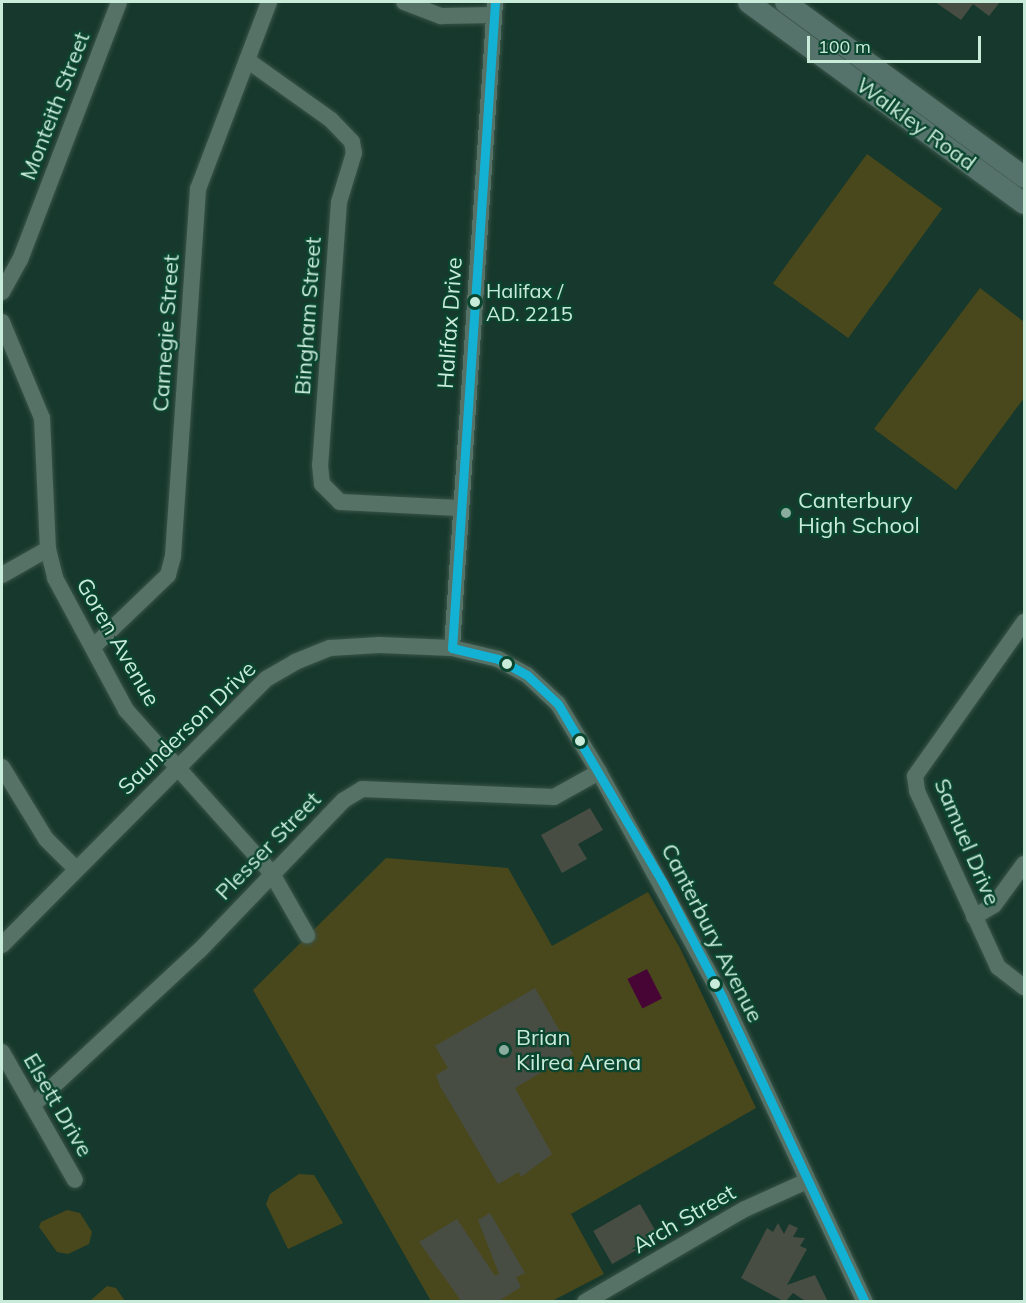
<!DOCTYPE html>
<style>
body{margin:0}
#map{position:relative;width:1026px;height:1303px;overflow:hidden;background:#17382c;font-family:Mulish,sans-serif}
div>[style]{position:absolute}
.green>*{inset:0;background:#49481c;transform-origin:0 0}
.water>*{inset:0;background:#470536;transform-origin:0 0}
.building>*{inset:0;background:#484d43;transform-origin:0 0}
.roads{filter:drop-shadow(0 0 2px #3a5449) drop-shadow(0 0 2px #3a5449)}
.minor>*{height:16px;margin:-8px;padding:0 8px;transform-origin:8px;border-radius:8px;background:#567166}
.major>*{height:21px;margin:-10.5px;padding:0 10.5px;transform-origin:10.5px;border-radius:10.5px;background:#55726b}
.bus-1>*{height:9px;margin:-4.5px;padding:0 4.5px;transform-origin:4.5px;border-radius:4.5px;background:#13b2d5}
.dots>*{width:16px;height:16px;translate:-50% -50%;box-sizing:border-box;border:3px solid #0a452f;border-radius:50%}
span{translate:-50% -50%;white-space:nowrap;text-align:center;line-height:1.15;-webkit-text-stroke:4.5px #0a452f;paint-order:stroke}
.bus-label{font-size:20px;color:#c9ecda}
.left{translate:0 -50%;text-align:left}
.street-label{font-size:22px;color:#c9ecda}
.poi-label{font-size:22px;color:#c9ecda}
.frame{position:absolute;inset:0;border:3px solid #c9ecda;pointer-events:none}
.scale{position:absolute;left:807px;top:36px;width:174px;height:27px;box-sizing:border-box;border:3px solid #c9ecda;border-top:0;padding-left:8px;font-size:18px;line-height:21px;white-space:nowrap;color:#c9ecda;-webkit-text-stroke:4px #0a452f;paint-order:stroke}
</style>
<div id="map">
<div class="green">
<div style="left:867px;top:154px;width:93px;height:160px;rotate:36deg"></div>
<div style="clip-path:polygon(980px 288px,1024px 322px,1024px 398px,956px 490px,874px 429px)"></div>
<div style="clip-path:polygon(386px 858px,508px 868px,552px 946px,648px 892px,680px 948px,756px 1108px,571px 1214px,604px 1274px,552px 1301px,431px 1301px,253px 990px)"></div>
<div style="clip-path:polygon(299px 1174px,314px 1175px,343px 1223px,288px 1249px,266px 1204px,270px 1194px)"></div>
<div style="clip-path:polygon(67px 1210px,80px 1213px,92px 1232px,89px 1244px,68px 1254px,57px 1252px,39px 1227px,41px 1222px)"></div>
<div style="clip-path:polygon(107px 1286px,116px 1288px,125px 1301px,90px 1301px)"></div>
</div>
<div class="water">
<div style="left:647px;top:969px;width:33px;height:22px;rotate:63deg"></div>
</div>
<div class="building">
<div style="clip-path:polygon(935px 2px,1000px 2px,989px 16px,973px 4px,961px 20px)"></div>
<div style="clip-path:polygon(590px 808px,603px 830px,578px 844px,587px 859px,562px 873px,541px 835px)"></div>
<div style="clip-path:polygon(535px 988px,573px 1054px,515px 1088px,552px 1154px,521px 1177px,519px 1172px,498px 1184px,440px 1086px,436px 1075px,448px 1068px,435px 1046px)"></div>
<div style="left:640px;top:1204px;width:38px;height:54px;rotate:60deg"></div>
<div style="clip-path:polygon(490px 1213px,525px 1273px,516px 1277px,521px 1287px,497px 1302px,462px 1302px,419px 1242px,457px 1219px,495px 1276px,499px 1274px,478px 1220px)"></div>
<div style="clip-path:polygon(778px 1223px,784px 1234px,789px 1224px,798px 1228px,793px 1237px,805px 1238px,800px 1246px,807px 1249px,787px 1285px,815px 1275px,828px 1302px,807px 1302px,793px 1293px,785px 1302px,741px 1278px,767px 1228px,773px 1232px)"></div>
</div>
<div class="roads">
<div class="minor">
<div style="left:404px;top:2px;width:40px;rotate:21deg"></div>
<div style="left:441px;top:16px;width:53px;rotate:-1.1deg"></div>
<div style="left:247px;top:60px;width:103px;rotate:35.5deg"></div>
<div style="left:331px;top:120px;width:30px;rotate:46deg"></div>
<div style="left:352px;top:142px;width:11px;rotate:80deg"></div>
<div style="left:354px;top:153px;width:51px;rotate:107deg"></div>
<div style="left:339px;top:202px;width:264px;rotate:94.1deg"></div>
<div style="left:320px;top:465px;width:19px;rotate:84deg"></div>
<div style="left:322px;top:484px;width:25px;rotate:45deg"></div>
<div style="left:340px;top:502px;width:120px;rotate:2.9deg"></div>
<div style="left:2px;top:292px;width:37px;rotate:-61deg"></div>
<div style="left:20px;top:260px;width:276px;rotate:-69deg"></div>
<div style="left:2px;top:322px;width:104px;rotate:67.4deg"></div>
<div style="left:42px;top:418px;width:131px;rotate:87.4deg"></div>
<div style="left:48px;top:549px;width:30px;rotate:76deg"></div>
<div style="left:55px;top:578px;width:150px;rotate:61.7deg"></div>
<div style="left:126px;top:710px;width:217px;rotate:48.2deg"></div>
<div style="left:271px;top:872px;width:73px;rotate:60.3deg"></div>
<div style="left:2px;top:575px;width:53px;rotate:-29.5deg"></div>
<div style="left:1024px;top:622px;width:189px;rotate:125.3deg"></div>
<div style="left:915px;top:776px;width:15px;rotate:82deg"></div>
<div style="left:917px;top:791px;width:194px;rotate:65.3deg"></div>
<div style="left:998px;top:967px;width:33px;rotate:38deg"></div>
<div style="left:93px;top:647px;width:104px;rotate:-43.8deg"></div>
<div style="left:168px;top:575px;width:20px;rotate:-75deg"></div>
<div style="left:173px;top:556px;width:368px;rotate:-86.1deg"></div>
<div style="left:198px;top:189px;width:200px;rotate:-69.2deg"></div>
<div style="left:452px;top:648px;width:647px;rotate:-86.19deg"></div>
<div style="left:2px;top:767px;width:84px;rotate:58.6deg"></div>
<div style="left:46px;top:839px;width:42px;rotate:45deg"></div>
<div style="left:974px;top:917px;width:23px;rotate:-31deg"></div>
<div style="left:994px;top:905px;width:51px;rotate:-53.8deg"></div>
<div style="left:2px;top:945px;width:375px;rotate:-45.2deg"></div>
<div style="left:266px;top:679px;width:34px;rotate:-30deg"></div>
<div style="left:295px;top:662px;width:38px;rotate:-22deg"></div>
<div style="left:330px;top:648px;width:49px;rotate:-3.5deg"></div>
<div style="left:379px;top:645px;width:73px;rotate:2.4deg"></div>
<div style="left:452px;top:648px;width:47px;rotate:13.4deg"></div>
<div style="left:498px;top:659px;width:33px;rotate:29deg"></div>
<div style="left:527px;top:675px;width:42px;rotate:43.1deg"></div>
<div style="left:558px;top:704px;width:79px;rotate:58.9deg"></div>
<div style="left:599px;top:772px;width:256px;rotate:61.3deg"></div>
<div style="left:722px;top:997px;width:337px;rotate:64.9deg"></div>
<div style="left:2px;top:1052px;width:147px;rotate:60.3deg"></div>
<div style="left:33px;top:1105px;width:226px;rotate:-42.9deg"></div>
<div style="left:199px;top:951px;width:209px;rotate:-46.2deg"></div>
<div style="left:344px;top:800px;width:21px;rotate:-31deg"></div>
<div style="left:362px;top:789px;width:192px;rotate:2.4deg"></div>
<div style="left:554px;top:797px;width:51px;rotate:-29.1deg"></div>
<div style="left:585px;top:1302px;width:185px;rotate:-30.2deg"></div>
<div style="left:745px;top:1209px;width:68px;rotate:-24.3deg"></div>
</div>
<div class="major">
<div style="left:748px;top:2px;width:341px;rotate:36.1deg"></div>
<div style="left:785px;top:2px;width:296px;rotate:36.2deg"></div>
</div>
</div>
<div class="bus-1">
<div style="left:452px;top:648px;width:47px;rotate:13.4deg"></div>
<div style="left:498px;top:659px;width:33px;rotate:29deg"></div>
<div style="left:527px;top:675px;width:42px;rotate:43.1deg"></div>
<div style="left:558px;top:704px;width:208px;rotate:59.6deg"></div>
<div style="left:663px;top:883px;width:128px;rotate:62.6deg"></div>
<div style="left:722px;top:997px;width:337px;rotate:64.9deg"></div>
<div style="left:452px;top:648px;width:647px;rotate:-86.19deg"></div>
</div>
<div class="dots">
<div style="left:475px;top:302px;background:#c9ecda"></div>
<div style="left:786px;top:513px;background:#8bad9d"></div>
<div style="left:507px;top:664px;background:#c9ecda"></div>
<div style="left:580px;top:741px;background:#c9ecda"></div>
<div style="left:715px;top:984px;background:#c9ecda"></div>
<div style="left:504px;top:1050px;background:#8bad9d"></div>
</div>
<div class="bus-label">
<span class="left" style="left:486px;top:302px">Halifax /<br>AD. 2215</span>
</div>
<div class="street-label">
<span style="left:55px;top:106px;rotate:-69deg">Monteith Street</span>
<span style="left:916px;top:124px;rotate:36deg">Walkley Road</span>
<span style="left:308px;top:316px;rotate:-86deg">Bingham Street</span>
<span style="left:450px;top:323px;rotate:-86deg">Halifax Drive</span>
<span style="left:166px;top:333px;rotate:-86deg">Carnegie Street</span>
<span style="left:118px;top:642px;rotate:60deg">Goren Avenue</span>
<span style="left:187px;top:728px;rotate:-44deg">Saunderson Drive</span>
<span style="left:967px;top:842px;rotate:67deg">Samuel Drive</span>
<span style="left:268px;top:846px;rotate:-46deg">Plesser Street</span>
<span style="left:712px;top:933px;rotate:63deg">Canterbury Avenue</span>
<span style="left:58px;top:1105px;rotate:60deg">Elsett Drive</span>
<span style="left:684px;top:1219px;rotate:-30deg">Arch Street</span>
</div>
<div class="poi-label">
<span class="left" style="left:798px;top:513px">Canterbury<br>High School</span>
<span class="left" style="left:516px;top:1050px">Brian<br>Kilrea Arena</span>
</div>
<div class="frame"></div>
<div class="scale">100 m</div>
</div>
